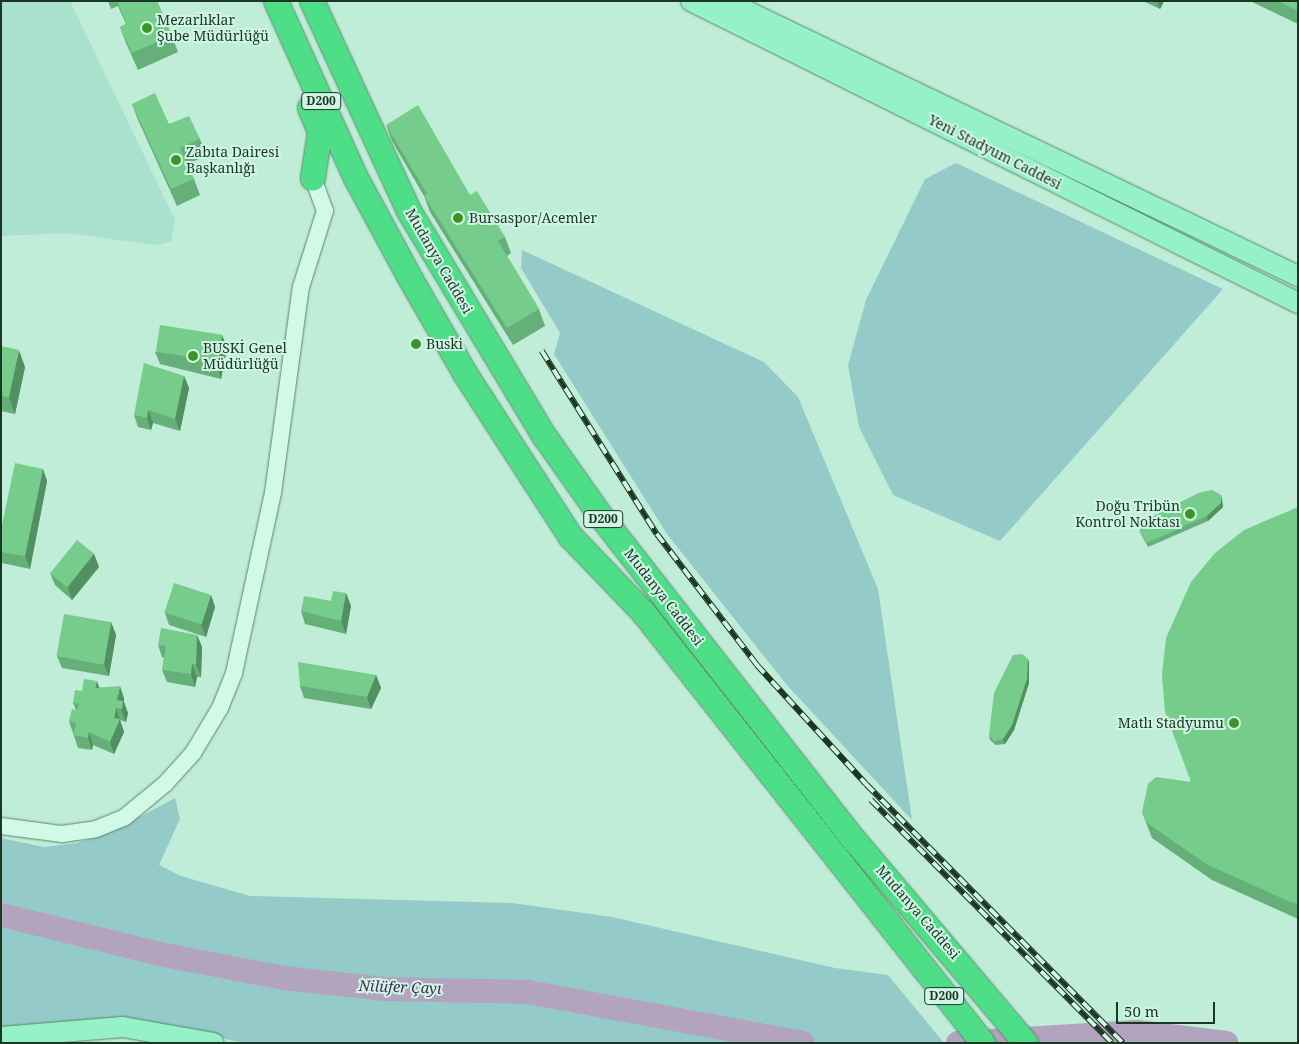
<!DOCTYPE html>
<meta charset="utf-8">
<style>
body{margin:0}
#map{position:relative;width:1299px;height:1044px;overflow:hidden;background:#bfedd8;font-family:"Noto Serif",serif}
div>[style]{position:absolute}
.farmland>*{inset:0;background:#aae0ce}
.green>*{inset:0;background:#94cbc9}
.river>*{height:24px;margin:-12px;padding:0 12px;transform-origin:12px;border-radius:12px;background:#b2a3bf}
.roads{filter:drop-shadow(0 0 1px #588669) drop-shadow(0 0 1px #588669)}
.minor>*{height:16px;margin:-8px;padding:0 8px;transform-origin:8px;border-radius:8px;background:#d2f8e7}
.major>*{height:20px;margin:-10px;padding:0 10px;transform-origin:10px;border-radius:10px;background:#97f1c6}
.highway>*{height:24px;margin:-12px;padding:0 12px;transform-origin:12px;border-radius:12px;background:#4fde88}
.rail>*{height:5.5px;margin-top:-2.75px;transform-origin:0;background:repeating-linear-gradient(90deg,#cff5e4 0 11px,#1c3624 0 22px);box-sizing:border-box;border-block:1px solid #1c3624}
.wall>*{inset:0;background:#65af78}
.shaded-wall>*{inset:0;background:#528f61}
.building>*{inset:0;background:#75cc8b;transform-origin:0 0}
.dots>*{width:14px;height:14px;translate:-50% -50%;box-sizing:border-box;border:2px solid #cff5e4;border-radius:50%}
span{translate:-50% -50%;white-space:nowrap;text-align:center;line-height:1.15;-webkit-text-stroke:4px #cff5e4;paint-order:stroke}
.shield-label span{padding:1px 4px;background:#cff5e4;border:1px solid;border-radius:4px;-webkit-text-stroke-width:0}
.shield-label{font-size:12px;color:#1c3624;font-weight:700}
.poi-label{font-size:14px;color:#1c3624}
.left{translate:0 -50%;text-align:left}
.right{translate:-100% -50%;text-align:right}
.street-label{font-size:14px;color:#1c3624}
.water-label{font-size:15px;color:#4c2b55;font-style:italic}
.frame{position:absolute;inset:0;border:2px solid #1c3624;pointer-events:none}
.scale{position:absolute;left:1116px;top:1002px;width:99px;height:22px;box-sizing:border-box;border:2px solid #1c3624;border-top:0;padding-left:6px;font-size:15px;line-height:18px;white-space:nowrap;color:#1c3624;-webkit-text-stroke:4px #cff5e4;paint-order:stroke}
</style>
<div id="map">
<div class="farmland">
<div style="clip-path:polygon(1px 1px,70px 1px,175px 220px,171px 242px,156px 245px,66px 233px,1px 236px)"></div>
</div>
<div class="green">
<div style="clip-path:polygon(956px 163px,1223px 289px,1000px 541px,893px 495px,859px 427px,848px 365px,866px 300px,925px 179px)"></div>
<div style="clip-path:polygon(522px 250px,764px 362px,798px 397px,878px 589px,912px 820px,786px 684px,667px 534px,554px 354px,560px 333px,521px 268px)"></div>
<div style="clip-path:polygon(175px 798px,180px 819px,159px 865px,181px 876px,250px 896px,512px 903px,612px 917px,835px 968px,888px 975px,944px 1043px,242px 1043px,210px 1035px,1px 1028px,1px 838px,44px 847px,77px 843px,112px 832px)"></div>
</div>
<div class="river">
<div style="left:1px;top:915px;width:164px;rotate:13.8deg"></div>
<div style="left:160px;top:954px;width:126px;rotate:11deg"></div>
<div style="left:284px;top:978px;width:103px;rotate:6.2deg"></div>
<div style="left:386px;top:989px;width:142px;rotate:1.2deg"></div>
<div style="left:528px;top:992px;width:279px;rotate:10.5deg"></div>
<div style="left:958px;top:1043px;width:179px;rotate:-3.5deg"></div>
<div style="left:1137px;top:1032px;width:90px;rotate:7deg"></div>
</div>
<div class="roads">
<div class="minor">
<div style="left:1px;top:826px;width:62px;rotate:7.5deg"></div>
<div style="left:62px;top:834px;width:34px;rotate:-8deg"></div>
<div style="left:96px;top:829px;width:31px;rotate:-22deg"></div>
<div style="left:125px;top:817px;width:52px;rotate:-39.5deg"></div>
<div style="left:165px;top:784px;width:42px;rotate:-47.9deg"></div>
<div style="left:193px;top:753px;width:52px;rotate:-59deg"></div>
<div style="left:220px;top:708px;width:38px;rotate:-68deg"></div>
<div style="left:234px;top:673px;width:184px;rotate:-77.8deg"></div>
<div style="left:273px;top:493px;width:208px;rotate:-82.3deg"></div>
<div style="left:301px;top:287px;width:80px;rotate:-72.5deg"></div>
<div style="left:325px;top:211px;width:35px;rotate:-110deg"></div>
</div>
<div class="major">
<div style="left:691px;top:1px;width:678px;rotate:26.45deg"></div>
<div style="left:726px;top:1px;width:635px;rotate:25.68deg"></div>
<div style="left:1px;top:1037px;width:122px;rotate:-4.7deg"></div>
<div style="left:123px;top:1027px;width:92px;rotate:10deg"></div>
</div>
<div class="highway">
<div style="left:276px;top:1px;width:194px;rotate:65.7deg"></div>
<div style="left:356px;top:178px;width:114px;rotate:61.6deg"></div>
<div style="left:410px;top:278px;width:112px;rotate:60deg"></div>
<div style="left:466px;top:375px;width:193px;rotate:57.1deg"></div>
<div style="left:571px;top:537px;width:104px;rotate:46.2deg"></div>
<div style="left:643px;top:612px;width:549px;rotate:51.73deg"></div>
<div style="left:312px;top:1px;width:231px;rotate:65.2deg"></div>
<div style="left:409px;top:211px;width:264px;rotate:59deg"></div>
<div style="left:545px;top:437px;width:95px;rotate:54.8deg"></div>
<div style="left:600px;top:515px;width:414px;rotate:52deg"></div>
<div style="left:855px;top:841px;width:265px;rotate:49.8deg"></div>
<div style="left:310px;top:108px;width:26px;rotate:67deg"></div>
<div style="left:320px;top:132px;width:47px;rotate:98.7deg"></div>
</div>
</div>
<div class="rail">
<div style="left:542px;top:351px;width:216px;rotate:57.9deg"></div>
<div style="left:657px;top:534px;width:165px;rotate:52.6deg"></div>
<div style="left:757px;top:665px;width:161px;rotate:47.5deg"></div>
<div style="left:866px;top:784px;width:365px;rotate:45.2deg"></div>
<div style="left:871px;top:800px;width:342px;rotate:45.2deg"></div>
</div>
<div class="wall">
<div style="clip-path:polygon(108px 1px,157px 1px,172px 36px,178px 52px,138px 70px,126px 43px,120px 27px,126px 24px,118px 6px,111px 9px)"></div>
<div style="clip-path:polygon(1143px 1px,1164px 1px,1160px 9px)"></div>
<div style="clip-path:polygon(1250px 1px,1298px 1px,1298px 24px)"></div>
<div style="clip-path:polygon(132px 104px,169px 124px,200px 139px,206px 156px,187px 164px,194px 179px,200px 195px,177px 206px,138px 120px)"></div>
<div style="clip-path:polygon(386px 125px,470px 195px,505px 237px,511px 253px,507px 256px,539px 309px,545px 326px,513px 345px,430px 212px,424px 196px,392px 141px)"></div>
<div style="clip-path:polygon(222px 335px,227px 348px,221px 379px,160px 364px,155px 352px)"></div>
<div style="clip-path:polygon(1px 346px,25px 367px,15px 414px,1px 411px)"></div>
<div style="clip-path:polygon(184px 376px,189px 388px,180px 431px,153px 423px,151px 430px,138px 427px,134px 415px)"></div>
<div style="clip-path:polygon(43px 469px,47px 481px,30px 569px,2px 563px,1px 530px)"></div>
<div style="clip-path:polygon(1222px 499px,1223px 507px,1208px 521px,1148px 547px,1141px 534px,1139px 530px)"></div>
<div style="clip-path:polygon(1298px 507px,1298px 919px,1212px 880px,1152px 838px,1142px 812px,1190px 782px)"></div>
<div style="clip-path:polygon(94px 554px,99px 567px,72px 600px,55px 585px,50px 573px)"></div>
<div style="clip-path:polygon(346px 593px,351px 606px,346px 634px,305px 624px,301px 611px,331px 601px)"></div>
<div style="clip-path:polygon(211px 595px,215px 607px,206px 637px,169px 625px,165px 613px)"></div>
<div style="clip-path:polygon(111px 622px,116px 635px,109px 676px,62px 668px,57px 656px)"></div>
<div style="clip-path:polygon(197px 635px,202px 647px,201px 677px,197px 677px,195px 687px,167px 682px,162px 670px,164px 658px,162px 657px,158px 645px)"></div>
<div style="clip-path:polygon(1028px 659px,1029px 663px,1029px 683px,1014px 730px,1005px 744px,996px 745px,990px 740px,989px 735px)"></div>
<div style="clip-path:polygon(376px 675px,381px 688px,371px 709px,304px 698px,300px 686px)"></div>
<div style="clip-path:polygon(99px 687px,124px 698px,124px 702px,128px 713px,126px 722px,120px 720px,124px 732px,114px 754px,93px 745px,92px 750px,78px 748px,69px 721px,76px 710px,73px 703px,82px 691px)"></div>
</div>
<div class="shaded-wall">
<div style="clip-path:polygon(1157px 1px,1164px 1px,1160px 9px)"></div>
<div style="clip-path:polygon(222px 335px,227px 348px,221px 379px,217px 366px)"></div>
<div style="clip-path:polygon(19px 350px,25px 367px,15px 414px,9px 397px)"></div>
<div style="clip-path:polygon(184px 376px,189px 388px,180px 431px,175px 419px)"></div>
<div style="clip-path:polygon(148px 410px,153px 423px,151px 430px,147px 418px)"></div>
<div style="clip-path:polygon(43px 469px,47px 481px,30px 569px,25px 556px)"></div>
<div style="clip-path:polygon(1221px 495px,1222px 499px,1223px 507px,1208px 521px,1207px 516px)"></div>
<div style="clip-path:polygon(94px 554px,99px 567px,72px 600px,68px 587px)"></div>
<div style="clip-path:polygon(346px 593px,351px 606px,346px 634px,341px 621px)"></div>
<div style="clip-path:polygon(211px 595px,215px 607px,206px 637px,201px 625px)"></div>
<div style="clip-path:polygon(111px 622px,116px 635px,109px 676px,104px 664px)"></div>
<div style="clip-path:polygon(197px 635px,202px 647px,201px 677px,196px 665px)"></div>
<div style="clip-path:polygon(1028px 659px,1029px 663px,1029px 683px,1014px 730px,1005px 744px,1003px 739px)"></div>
<div style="clip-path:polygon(192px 664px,197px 677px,195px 687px,191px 674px)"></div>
<div style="clip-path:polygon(376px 675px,381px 688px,371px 709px,367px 697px)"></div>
<div style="clip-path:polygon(97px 681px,101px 693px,95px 688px)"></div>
<div style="clip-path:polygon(120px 686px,124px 698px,124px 702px,128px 713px,126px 722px,117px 700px)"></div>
<div style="clip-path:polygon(116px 708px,124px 732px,114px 754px,110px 742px)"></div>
<div style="clip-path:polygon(89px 732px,93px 745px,92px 750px,88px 738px)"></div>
</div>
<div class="building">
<div style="clip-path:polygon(117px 1px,157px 1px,172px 36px,132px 53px,120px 27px,127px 24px)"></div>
<div style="clip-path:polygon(1278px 1px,1298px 1px,1298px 11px)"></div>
<div style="clip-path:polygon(155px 93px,169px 124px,189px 116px,200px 139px,180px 148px,194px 179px,171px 189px,132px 104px)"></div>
<div style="clip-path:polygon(418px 105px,470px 195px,477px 191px,505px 237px,498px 241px,539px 309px,507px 328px,424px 196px,427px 194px,386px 125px)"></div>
<div style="left:160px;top:325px;width:63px;height:27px;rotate:9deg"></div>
<div style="clip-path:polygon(1px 346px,19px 350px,9px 397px,1px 396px)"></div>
<div style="clip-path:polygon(144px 363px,184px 376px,175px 419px,148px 410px,147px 418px,134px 415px)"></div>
<div style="clip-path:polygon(15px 463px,43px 469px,25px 556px,1px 552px,1px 530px)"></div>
<div style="clip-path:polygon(1212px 490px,1221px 495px,1221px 503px,1207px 516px,1147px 543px,1139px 530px,1152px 517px,1198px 493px)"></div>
<div style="clip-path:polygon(1298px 507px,1297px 687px,1298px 904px,1290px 902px,1206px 864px,1146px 822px,1142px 812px,1148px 784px,1156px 777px,1191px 782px,1165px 712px,1162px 675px,1166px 638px,1191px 582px,1215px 553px,1244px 530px)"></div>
<div style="left:77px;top:540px;width:22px;height:43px;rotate:39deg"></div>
<div style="left:174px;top:583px;width:39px;height:31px;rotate:18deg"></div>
<div style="clip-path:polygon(333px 591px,346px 593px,341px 621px,301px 611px,304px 596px,331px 601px)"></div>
<div style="left:64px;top:614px;width:48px;height:43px;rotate:10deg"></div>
<div style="clip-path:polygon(161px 628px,197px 635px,196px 665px,192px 664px,191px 674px,162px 670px,166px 646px,158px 645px)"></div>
<div style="clip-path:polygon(1022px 654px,1028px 659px,1027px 679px,1012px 725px,1003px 739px,994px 741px,989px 735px,994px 693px,1013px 655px)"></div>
<div style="clip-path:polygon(298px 662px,376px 675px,367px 697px,300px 686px)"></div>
<div style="clip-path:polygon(84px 679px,97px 681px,95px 688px,120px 686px,117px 700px,123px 701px,122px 709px,116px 708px,114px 718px,120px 719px,110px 742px,89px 732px,88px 738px,73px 735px,76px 723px,69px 721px,72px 709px,77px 710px,79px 704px,73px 703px,75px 690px,82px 691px)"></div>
</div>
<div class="dots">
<div style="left:147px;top:28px;background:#3b9528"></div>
<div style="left:176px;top:160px;background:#3b9528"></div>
<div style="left:458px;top:218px;background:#3b9528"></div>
<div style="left:416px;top:344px;background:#3b9528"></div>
<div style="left:193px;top:356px;background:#3b9528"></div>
<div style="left:1190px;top:514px;background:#3b9528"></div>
<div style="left:1234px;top:723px;background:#3b9528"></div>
</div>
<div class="shield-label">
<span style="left:321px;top:101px">D200</span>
<span style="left:603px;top:519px">D200</span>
<span style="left:944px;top:996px">D200</span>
</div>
<div class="poi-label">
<span class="left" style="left:157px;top:28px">Mezarlıklar<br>Şube Müdürlüğü</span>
<span class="left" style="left:186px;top:160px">Zabıta Dairesi<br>Başkanlığı</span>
<span class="left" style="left:469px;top:218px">Bursaspor/Acemler</span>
<span class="left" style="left:426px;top:344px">Buski</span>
<span class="left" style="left:203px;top:356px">BUSKİ Genel<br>Müdürlüğü</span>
<span class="right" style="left:1180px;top:514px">Doğu Tribün<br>Kontrol Noktası</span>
<span class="right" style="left:1224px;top:723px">Matlı Stadyumu</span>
</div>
<div class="street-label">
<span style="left:995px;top:152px;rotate:27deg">Yeni Stadyum Caddesi</span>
<span style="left:439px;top:261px;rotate:60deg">Mudanya Caddesi</span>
<span style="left:664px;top:597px;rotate:52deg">Mudanya Caddesi</span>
<span style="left:918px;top:912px;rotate:49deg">Mudanya Caddesi</span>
</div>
<div class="water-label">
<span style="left:400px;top:987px;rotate:2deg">Nilüfer Çayı</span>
</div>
<div class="frame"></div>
<div class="scale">50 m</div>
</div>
